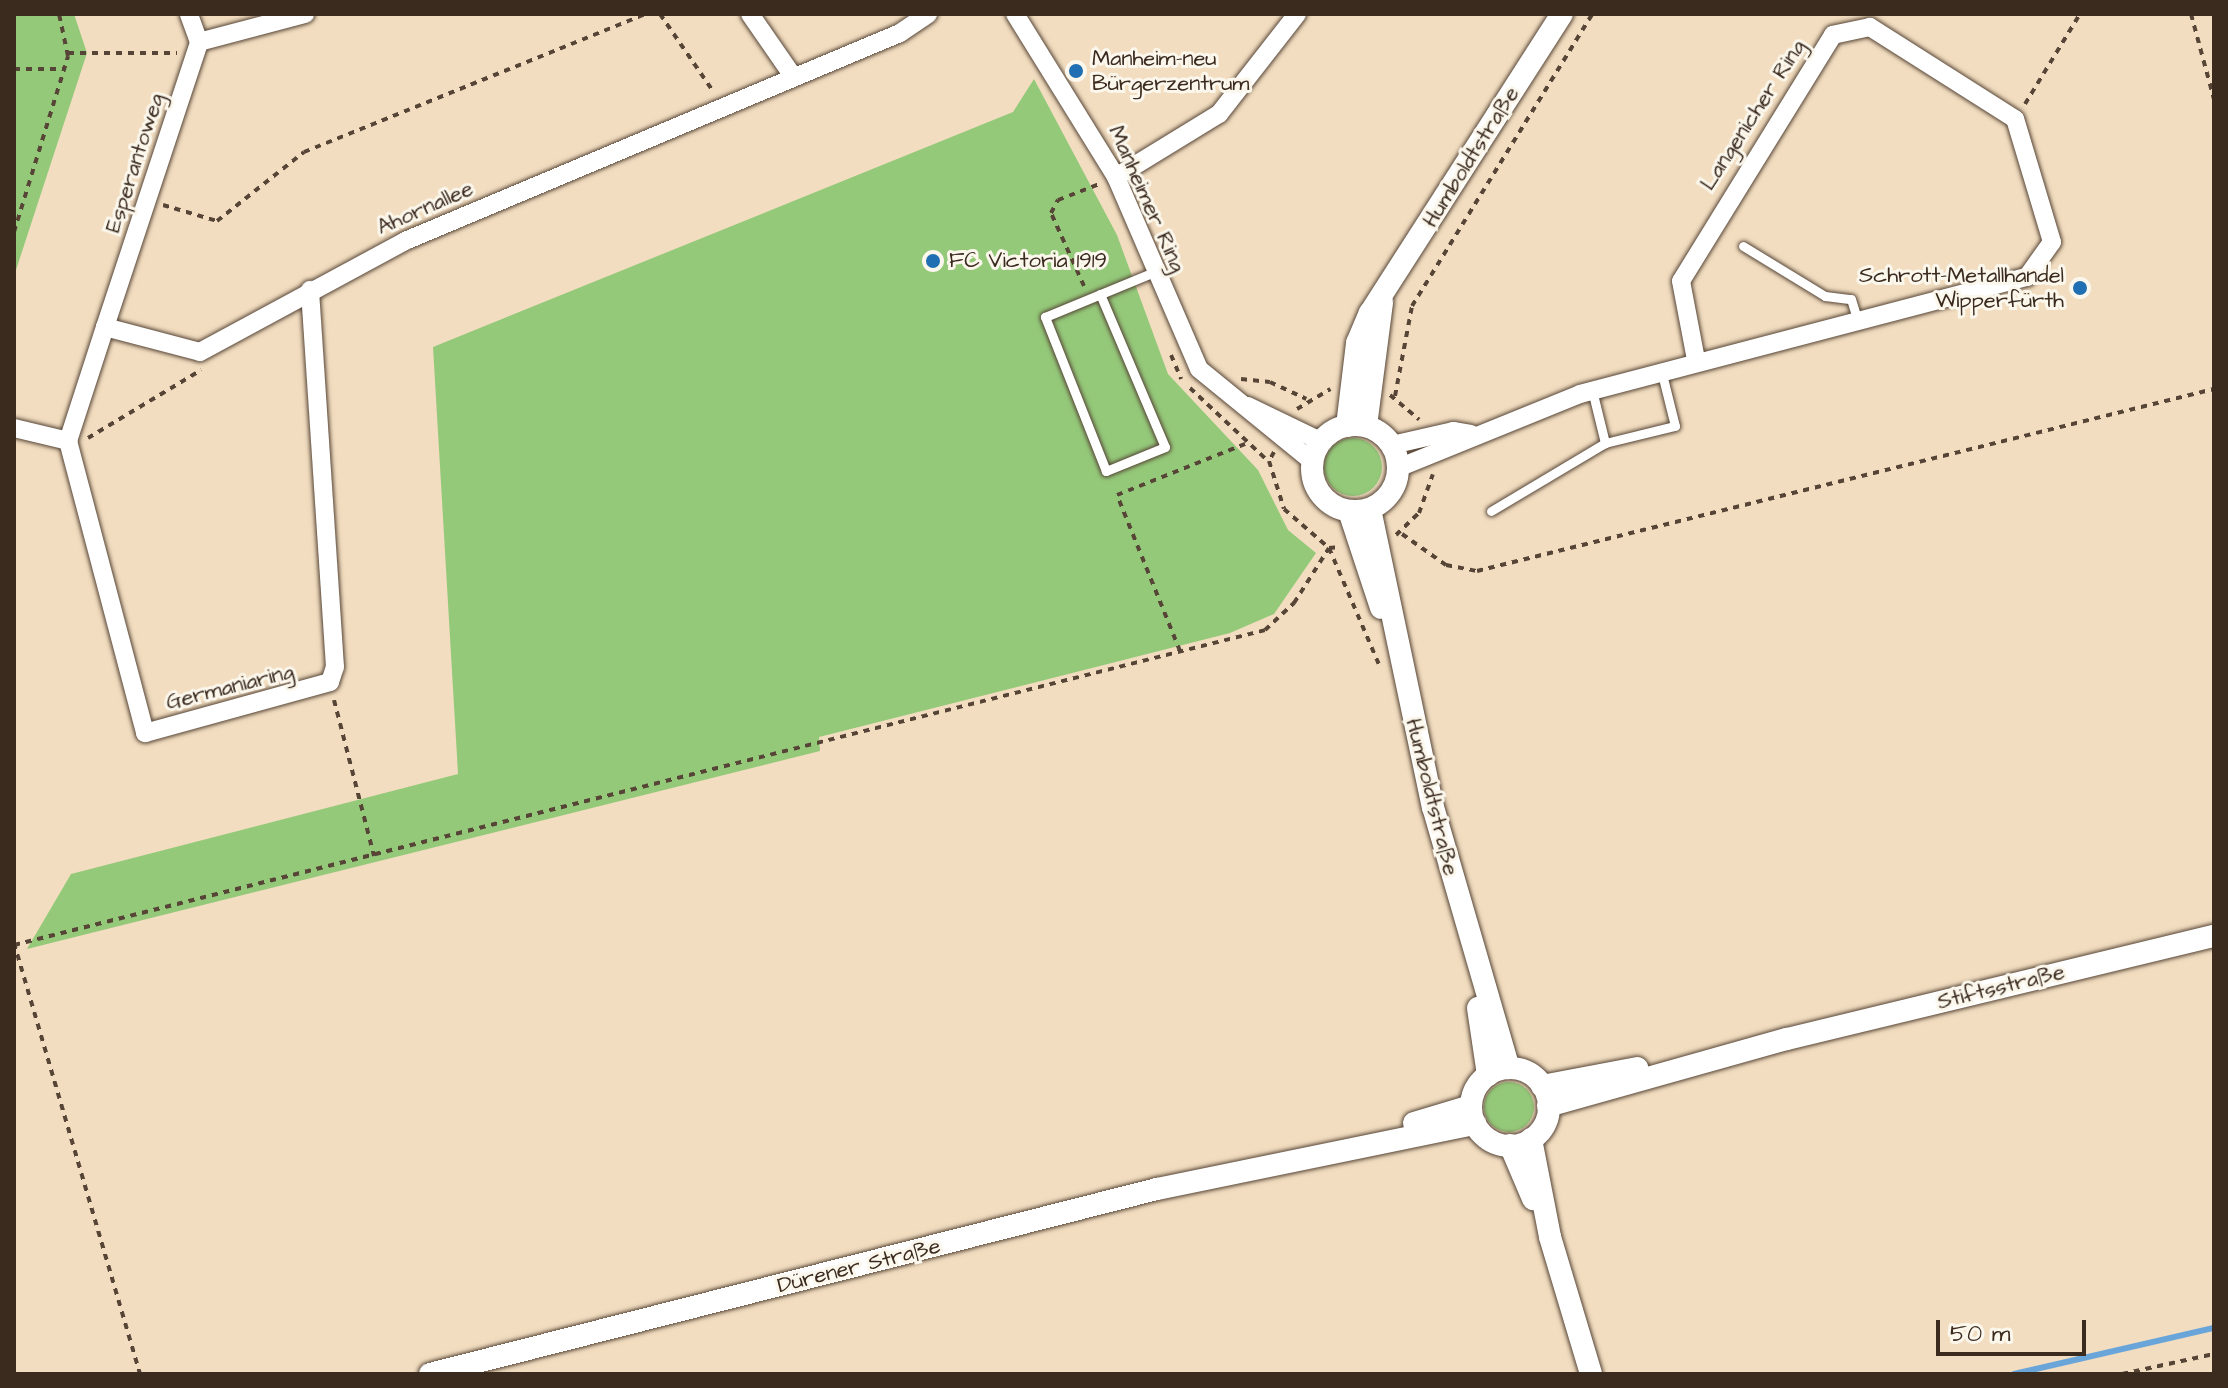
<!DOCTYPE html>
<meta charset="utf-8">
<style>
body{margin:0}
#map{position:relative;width:2228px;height:1388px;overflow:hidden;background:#f2ddc0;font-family:"Architects Daughter",sans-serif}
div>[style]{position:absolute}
.green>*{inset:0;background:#95c97a}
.round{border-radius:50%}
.stream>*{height:6px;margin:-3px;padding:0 3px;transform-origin:3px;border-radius:3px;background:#6aa5da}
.path>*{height:4px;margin-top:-2px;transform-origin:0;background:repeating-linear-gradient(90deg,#564536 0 6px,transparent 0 12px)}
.roads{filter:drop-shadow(0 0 2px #564536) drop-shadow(0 0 2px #564536)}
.service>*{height:9px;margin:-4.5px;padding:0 4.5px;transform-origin:4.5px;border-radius:4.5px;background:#fff}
.minor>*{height:18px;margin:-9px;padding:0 9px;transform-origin:9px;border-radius:9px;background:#fff}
.tertiary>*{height:22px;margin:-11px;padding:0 11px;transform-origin:11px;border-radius:11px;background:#fff}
.tertiary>.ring{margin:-11px;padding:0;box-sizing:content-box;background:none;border:22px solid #fff;border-radius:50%}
.dots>*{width:22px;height:22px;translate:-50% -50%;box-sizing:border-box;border:4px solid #fbf7ec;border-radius:50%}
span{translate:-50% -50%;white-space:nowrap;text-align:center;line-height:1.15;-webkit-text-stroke:6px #fbf7ec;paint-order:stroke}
.poi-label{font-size:22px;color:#3b2a1e}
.left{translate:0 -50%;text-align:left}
.right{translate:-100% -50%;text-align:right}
.street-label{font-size:22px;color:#3b2a1e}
.frame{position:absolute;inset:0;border:16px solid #3b2a1e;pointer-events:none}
.scale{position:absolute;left:1936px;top:1320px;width:150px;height:36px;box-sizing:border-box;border:4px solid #3b2a1e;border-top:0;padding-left:10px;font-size:24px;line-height:28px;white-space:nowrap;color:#3b2a1e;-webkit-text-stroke:6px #fbf7ec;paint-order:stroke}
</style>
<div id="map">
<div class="green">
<div style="clip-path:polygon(14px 14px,74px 14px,87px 53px,14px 276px)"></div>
<div style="clip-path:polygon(1034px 79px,1117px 235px,1168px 374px,1258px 470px,1288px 530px,1316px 553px,1274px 614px,1230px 633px,819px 737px,820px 751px,27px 949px,71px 874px,458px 774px,433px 347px,1013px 112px)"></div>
<div class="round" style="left:1324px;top:438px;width:58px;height:58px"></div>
<div class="round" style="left:1484px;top:1082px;width:50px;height:50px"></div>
</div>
<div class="stream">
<div style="left:2014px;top:1374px;width:205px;rotate:-13deg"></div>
</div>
<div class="path">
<div style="left:660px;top:14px;width:93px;rotate:55.5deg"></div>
<div style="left:2191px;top:14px;width:88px;rotate:74.9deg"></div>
<div style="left:68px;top:53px;width:109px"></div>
<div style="left:14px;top:69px;width:51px"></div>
<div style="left:2025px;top:104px;width:105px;rotate:-58.6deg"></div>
<div style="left:163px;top:205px;width:56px;rotate:16.5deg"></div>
<div style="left:217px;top:221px;width:111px;rotate:-38.4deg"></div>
<div style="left:304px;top:152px;width:369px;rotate:-22deg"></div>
<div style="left:14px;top:232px;width:184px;rotate:-72.9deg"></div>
<div style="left:68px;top:56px;width:43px;rotate:-102.1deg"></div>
<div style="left:1084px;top:286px;width:80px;rotate:-114.3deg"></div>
<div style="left:1051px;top:213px;width:15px;rotate:-62deg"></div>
<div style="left:1058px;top:200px;width:44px;rotate:-21.3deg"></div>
<div style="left:1171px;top:355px;width:26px;rotate:67deg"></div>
<div style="left:1241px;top:379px;width:29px;rotate:6deg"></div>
<div style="left:1270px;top:382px;width:40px;rotate:25deg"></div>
<div style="left:1190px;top:388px;width:107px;rotate:43.1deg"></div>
<div style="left:1390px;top:395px;width:38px;rotate:40deg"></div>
<div style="left:1395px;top:396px;width:92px;rotate:-79.3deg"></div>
<div style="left:1412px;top:306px;width:343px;rotate:-58.3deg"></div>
<div style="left:1297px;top:409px;width:39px;rotate:-31deg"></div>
<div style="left:88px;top:438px;width:132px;rotate:-31deg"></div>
<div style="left:1274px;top:452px;width:10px;rotate:119deg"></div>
<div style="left:1269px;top:461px;width:50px;rotate:72.6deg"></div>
<div style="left:1284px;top:509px;width:60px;rotate:40.9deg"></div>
<div style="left:1329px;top:548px;width:129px;rotate:66.8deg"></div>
<div style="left:1402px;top:534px;width:54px;rotate:35.2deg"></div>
<div style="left:1446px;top:565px;width:32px;rotate:11deg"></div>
<div style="left:1477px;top:571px;width:759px;rotate:-13.87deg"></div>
<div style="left:1396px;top:535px;width:32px;rotate:-44deg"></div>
<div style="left:1419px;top:513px;width:41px;rotate:-70.3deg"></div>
<div style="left:1180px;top:651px;width:168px;rotate:-112deg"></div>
<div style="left:1117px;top:495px;width:138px;rotate:-21.7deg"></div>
<div style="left:334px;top:700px;width:161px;rotate:75.6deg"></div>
<div style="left:14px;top:943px;width:449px;rotate:73.7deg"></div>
<div style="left:14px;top:945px;width:1290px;rotate:-14.13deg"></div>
<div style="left:1265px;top:630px;width:40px;rotate:-43deg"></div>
<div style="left:1294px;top:603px;width:65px;rotate:-57.5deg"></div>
<div style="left:1329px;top:548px;width:11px;rotate:-5deg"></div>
<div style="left:2122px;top:1374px;width:94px;rotate:-12.3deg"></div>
</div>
<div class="roads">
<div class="service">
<div style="left:1743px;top:246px;width:96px;rotate:31.4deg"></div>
<div style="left:1825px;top:296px;width:26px;rotate:7deg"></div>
<div style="left:1851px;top:299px;width:21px;rotate:73deg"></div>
<div style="left:1100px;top:294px;width:166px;rotate:67deg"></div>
<div style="left:1165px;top:447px;width:64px;rotate:157.9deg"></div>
<div style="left:1106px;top:471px;width:166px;rotate:-111.6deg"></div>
<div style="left:1045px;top:317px;width:118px;rotate:-22.4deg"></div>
<div style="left:1592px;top:390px;width:55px;rotate:76.2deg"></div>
<div style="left:1605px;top:443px;width:72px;rotate:-13.7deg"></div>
<div style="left:1675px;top:426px;width:58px;rotate:-104deg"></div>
<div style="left:1491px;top:511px;width:133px;rotate:-30.8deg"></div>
</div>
<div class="minor">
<div style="left:750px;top:14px;width:75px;rotate:55.3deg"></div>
<div style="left:1015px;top:14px;width:192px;rotate:58.2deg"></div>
<div style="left:1116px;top:177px;width:209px;rotate:66.6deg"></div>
<div style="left:1199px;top:369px;width:146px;rotate:39.2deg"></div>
<div style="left:199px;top:42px;width:110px;rotate:-14.8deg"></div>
<div style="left:1116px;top:177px;width:121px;rotate:-31.5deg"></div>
<div style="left:1219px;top:114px;width:127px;rotate:-52deg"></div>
<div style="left:105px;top:327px;width:300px;rotate:-71.7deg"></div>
<div style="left:199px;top:42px;width:30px;rotate:-110deg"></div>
<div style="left:1248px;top:406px;width:80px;rotate:25.9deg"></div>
<div style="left:14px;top:428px;width:56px;rotate:13.5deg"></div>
<div style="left:68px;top:441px;width:120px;rotate:-72deg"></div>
<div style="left:105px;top:327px;width:98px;rotate:14.7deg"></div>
<div style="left:200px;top:352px;width:233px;rotate:-28.4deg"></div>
<div style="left:405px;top:241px;width:537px;rotate:-22.79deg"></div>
<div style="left:900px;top:33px;width:34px;rotate:-34deg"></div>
<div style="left:68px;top:441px;width:302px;rotate:75.2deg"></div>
<div style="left:145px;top:733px;width:192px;rotate:-15.4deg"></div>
<div style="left:330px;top:682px;width:16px;rotate:-72deg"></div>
<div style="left:335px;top:667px;width:378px;rotate:-93.8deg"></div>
<div style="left:1392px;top:445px;width:63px;rotate:-12.9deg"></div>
<div style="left:1453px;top:431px;width:18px;rotate:9deg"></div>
<div style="left:1398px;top:468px;width:196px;rotate:-22.1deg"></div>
<div style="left:1580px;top:394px;width:462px;rotate:-14.7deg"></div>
<div style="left:2027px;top:277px;width:43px;rotate:-54.5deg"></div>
<div style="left:2052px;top:242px;width:128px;rotate:-106.7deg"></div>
<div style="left:2015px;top:119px;width:172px;rotate:-147.6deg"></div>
<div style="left:1870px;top:27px;width:38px;rotate:168deg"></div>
<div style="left:1833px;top:35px;width:289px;rotate:121.7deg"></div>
<div style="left:1681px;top:281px;width:80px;rotate:79.2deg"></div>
</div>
<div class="tertiary">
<div class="ring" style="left:1312px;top:425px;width:64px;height:64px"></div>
<div style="left:1347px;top:426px;width:84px;rotate:-83.1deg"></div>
<div style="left:1357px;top:343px;width:33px;rotate:-67deg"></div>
<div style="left:1370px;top:313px;width:355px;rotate:-57.3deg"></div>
<div style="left:1366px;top:426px;width:125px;rotate:-82.6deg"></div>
<div style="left:1370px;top:509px;width:305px;rotate:78.1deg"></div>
<div style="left:1433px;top:807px;width:272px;rotate:73.8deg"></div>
<div style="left:1349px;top:511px;width:102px;rotate:71.7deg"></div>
<div style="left:1478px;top:1008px;width:68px;rotate:81.5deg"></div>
<div class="ring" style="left:1471px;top:1068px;width:56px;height:56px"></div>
<div style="left:1542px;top:1086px;width:97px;rotate:-10.7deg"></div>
<div style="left:1548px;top:1106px;width:248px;rotate:-15.7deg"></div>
<div style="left:1787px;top:1039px;width:439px;rotate:-13.6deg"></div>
<div style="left:1414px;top:1123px;width:59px;rotate:-16.6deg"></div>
<div style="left:1531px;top:1139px;width:100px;rotate:79deg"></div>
<div style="left:1550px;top:1237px;width:143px;rotate:73.3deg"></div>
<div style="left:1510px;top:1145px;width:59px;rotate:66.9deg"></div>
<div style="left:430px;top:1374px;width:750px;rotate:-14.28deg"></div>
<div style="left:1157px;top:1189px;width:325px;rotate:-11.6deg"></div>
</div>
</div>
<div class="dots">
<div style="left:1076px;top:71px;background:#1f6fb2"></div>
<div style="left:933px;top:261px;background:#1f6fb2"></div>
<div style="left:2080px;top:288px;background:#1f6fb2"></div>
</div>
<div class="poi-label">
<span class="left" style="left:1092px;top:71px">Manheim-neu<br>Bürgerzentrum</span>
<span class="left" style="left:949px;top:261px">FC Victoria 1919</span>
<span class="right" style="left:2064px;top:288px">Schrott-Metallhandel<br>Wipperfürth</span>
</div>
<div class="street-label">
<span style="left:1753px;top:115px;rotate:-57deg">Langenicher Ring</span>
<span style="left:1471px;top:157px;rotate:-58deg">Humboldtstraße</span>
<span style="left:135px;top:163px;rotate:-72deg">Esperantoweg</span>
<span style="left:1147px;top:199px;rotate:66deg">Manheimer Ring</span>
<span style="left:425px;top:208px;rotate:-24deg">Ahornallee</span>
<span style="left:230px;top:687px;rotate:-14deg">Germaniaring</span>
<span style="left:1432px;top:797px;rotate:76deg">Humboldtstraße</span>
<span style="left:2001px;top:987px;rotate:-14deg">Stiftsstraße</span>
<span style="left:859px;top:1266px;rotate:-14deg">Dürener Straße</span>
</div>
<div class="frame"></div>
<div class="scale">50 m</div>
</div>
